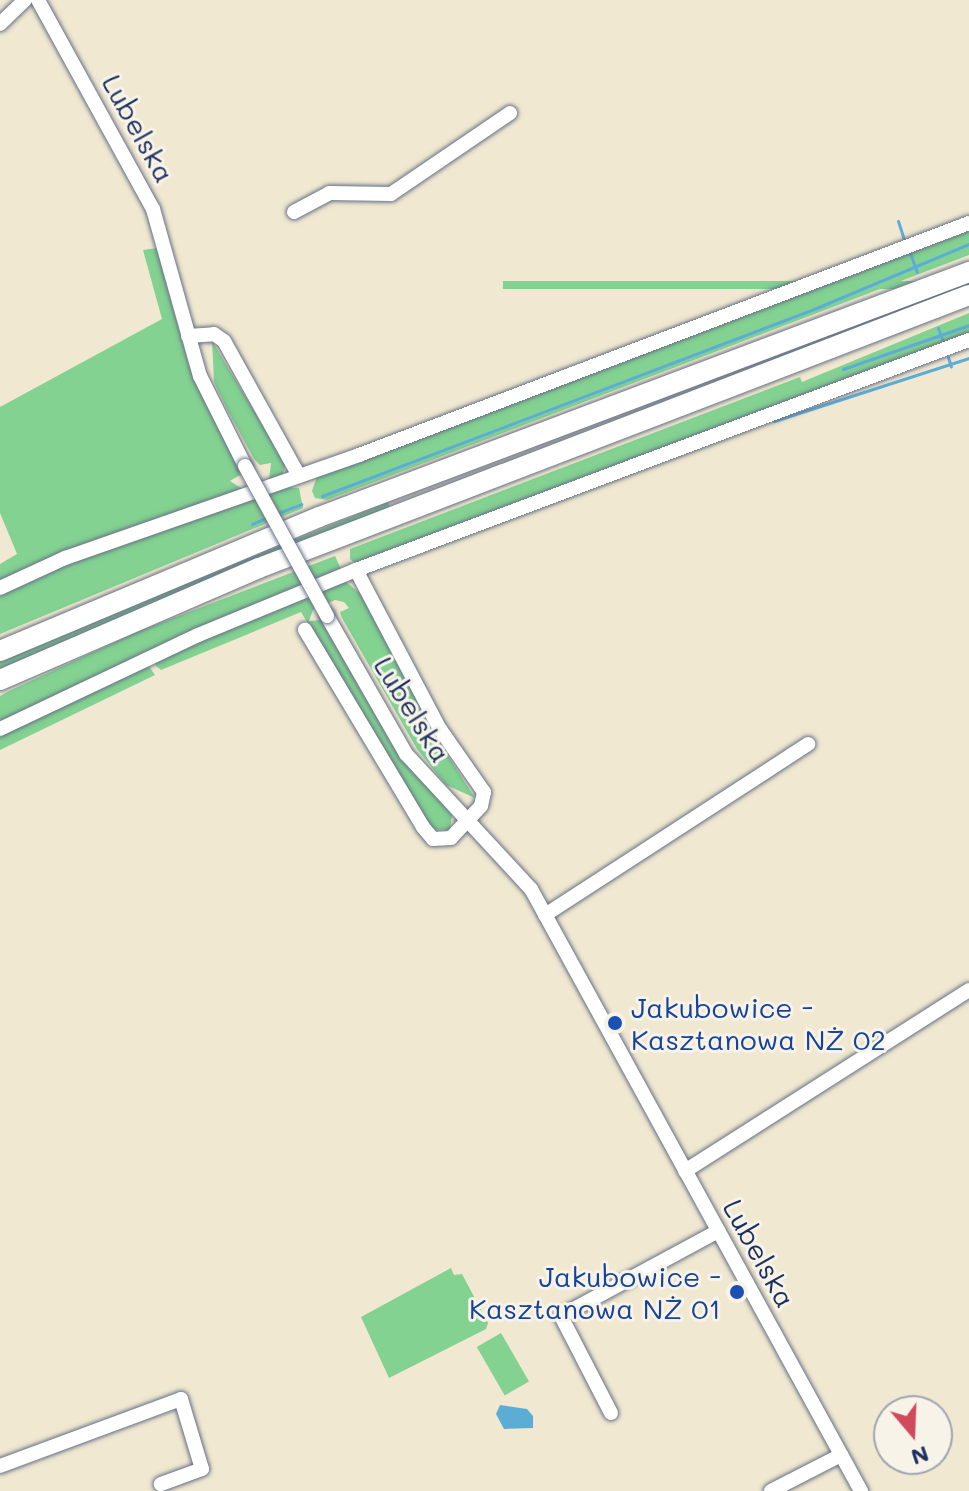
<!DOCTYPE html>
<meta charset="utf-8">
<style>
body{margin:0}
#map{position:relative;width:969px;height:1491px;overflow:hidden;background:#f0e8d0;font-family:Mali,sans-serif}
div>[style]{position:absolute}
.green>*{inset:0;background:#83d291;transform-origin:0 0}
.water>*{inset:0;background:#5cadd6}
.stream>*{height:3px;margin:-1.5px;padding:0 1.5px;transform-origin:1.5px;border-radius:1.5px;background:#5cadd6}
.roads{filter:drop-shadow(0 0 2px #667086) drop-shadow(0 0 2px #667086)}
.minor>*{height:14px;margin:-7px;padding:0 7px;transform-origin:7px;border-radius:7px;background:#fff}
.highway>*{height:20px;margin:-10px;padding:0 10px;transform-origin:10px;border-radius:10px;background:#fff}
.bridges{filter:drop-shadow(0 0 2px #667086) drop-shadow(0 0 2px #667086)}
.minor-bridge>*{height:14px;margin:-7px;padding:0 7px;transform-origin:7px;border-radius:7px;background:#fff}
.dots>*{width:22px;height:22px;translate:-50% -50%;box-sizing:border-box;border:4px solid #f7f3e8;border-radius:50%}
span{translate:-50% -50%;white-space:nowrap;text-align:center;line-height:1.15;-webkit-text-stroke:6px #f7f3e8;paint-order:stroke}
.street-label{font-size:28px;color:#1b2f5e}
.transit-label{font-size:28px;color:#164399}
.left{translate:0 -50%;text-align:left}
.right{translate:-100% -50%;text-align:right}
.north{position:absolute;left:873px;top:1395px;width:80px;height:80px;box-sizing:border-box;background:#f7f3e8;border:2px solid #9fa5b1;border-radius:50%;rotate:161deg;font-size:22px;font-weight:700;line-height:32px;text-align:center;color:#1b2f5e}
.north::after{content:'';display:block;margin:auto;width:28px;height:36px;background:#d1495b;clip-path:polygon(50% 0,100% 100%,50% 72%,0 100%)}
</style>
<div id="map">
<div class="green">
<div style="clip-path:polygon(969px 231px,969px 255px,327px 500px,315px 498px,312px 491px,317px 476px)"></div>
<div style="clip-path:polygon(157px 248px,188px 362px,239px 469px,240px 475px,230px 481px,244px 490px,0 584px,0 564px,17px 554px,0 513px,0 407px,162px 319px,143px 250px)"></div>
<div style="left:969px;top:281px;width:8px;height:466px;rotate:90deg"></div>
<div style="clip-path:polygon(969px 313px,969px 336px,357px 565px,350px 559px,350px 549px,800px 377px,802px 382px)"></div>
<div style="clip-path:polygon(212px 341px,286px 464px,282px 476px,269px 480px,271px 463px,260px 465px,254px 459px,228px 411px,214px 382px)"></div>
<div style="clip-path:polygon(287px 487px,299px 488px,303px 508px,0 634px,0 594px,50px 569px)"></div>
<div style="clip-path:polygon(388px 502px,391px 510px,164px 598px,0 670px,0 662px,38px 644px)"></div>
<div style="clip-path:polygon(335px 556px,341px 569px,189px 631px,0 722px,0 696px,9px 691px,137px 632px)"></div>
<div style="clip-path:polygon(345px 581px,362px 595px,436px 737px,475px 798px,446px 785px,417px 749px,342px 618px,340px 612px,349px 608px,344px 602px,335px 600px,313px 610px,309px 621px,321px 620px,395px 749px,452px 815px,450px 830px,431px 829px,301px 612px,161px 670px,156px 666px,155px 662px,206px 638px)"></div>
<div style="clip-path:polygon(148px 665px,155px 675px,0 750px,0 734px)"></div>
<div style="clip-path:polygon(451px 1268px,454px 1275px,462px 1274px,488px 1323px,486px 1329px,389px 1378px,361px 1317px)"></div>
<div style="left:501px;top:1333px;width:56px;height:28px;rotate:60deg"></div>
</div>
<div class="water">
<div style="clip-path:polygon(500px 1405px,527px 1409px,533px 1416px,533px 1428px,504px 1429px,496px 1414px)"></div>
</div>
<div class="stream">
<div style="left:898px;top:221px;width:22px;rotate:72deg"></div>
<div style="left:910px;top:253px;width:20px;rotate:70deg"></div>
<div style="left:938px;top:328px;width:15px;rotate:70deg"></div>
<div style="left:948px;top:357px;width:10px;rotate:73deg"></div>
<div style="left:843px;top:369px;width:133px;rotate:-19.2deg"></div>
<div style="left:774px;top:421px;width:205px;rotate:-17.9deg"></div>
<div style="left:322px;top:496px;width:526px;rotate:-20.81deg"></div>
<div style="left:814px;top:309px;width:168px;rotate:-22.8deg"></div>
<div style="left:278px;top:513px;width:25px;rotate:-21deg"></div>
<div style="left:252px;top:524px;width:17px;rotate:-25deg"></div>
</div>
<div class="roads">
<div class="minor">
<div style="left:38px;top:0;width:239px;rotate:61.2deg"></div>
<div style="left:153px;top:209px;width:173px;rotate:74.3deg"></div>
<div style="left:200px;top:376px;width:101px;rotate:63.4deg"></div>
<div style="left:0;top:24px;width:35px;rotate:-44deg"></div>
<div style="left:294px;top:212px;width:40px;rotate:-28deg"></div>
<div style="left:329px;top:193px;width:62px;rotate:0.9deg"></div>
<div style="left:391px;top:194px;width:144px;rotate:-34.2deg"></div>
<div style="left:188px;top:336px;width:26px;rotate:-4deg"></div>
<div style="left:214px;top:334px;width:12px;rotate:35deg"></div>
<div style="left:224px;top:341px;width:154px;rotate:60.9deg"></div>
<div style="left:356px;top:570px;width:655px;rotate:-20.57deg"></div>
<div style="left:0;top:588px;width:72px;rotate:-24.8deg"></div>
<div style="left:65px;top:558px;width:312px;rotate:-19.3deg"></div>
<div style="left:359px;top:455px;width:653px;rotate:-20.82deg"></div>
<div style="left:327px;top:616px;width:159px;rotate:60.2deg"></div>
<div style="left:406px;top:754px;width:184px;rotate:47.2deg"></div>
<div style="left:531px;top:889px;width:687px;rotate:61.27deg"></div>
<div style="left:0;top:729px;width:219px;rotate:-25.4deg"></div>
<div style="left:198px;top:635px;width:171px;rotate:-22.4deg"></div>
<div style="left:356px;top:570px;width:180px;rotate:62.2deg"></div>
<div style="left:440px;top:729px;width:77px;rotate:55.1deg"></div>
<div style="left:484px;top:792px;width:14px;rotate:102deg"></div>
<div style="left:481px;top:806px;width:44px;rotate:133.2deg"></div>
<div style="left:451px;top:838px;width:18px;rotate:177deg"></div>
<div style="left:433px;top:839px;width:16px;rotate:-130deg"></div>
<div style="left:423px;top:827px;width:230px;rotate:-120.9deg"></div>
<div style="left:545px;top:915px;width:314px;rotate:-33deg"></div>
<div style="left:685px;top:1171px;width:337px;rotate:-32.5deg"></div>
<div style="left:611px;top:1413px;width:109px;rotate:-117.3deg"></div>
<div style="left:561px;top:1316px;width:179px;rotate:-28.4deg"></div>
<div style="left:0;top:1466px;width:193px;rotate:-20.3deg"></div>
<div style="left:181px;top:1399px;width:73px;rotate:73.3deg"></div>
<div style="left:202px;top:1469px;width:44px;rotate:159.9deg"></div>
<div style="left:771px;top:1491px;width:79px;rotate:-27.2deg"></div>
</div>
<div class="highway">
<div style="left:0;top:651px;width:346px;rotate:-22.8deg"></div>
<div style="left:319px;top:517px;width:695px;rotate:-20.65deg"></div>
<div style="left:0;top:680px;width:282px;rotate:-23.4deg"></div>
<div style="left:259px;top:568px;width:761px;rotate:-21.03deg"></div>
</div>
</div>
<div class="bridges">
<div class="minor-bridge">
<div style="left:245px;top:466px;width:171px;rotate:61.3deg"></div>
</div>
</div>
<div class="dots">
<div style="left:615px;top:1023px;background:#1a4fb4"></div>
<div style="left:737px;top:1292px;background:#1a4fb4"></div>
</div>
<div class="street-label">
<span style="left:139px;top:128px;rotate:61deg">Lubelska</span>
<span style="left:413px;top:709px;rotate:58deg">Lubelska</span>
<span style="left:760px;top:1253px;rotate:61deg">Lubelska</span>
</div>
<div class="transit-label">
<span class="left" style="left:631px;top:1023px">Jakubowice -<br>Kasztanowa NŻ 02</span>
<span class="right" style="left:721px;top:1292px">Jakubowice -<br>Kasztanowa NŻ 01</span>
</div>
<div class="north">N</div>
</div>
